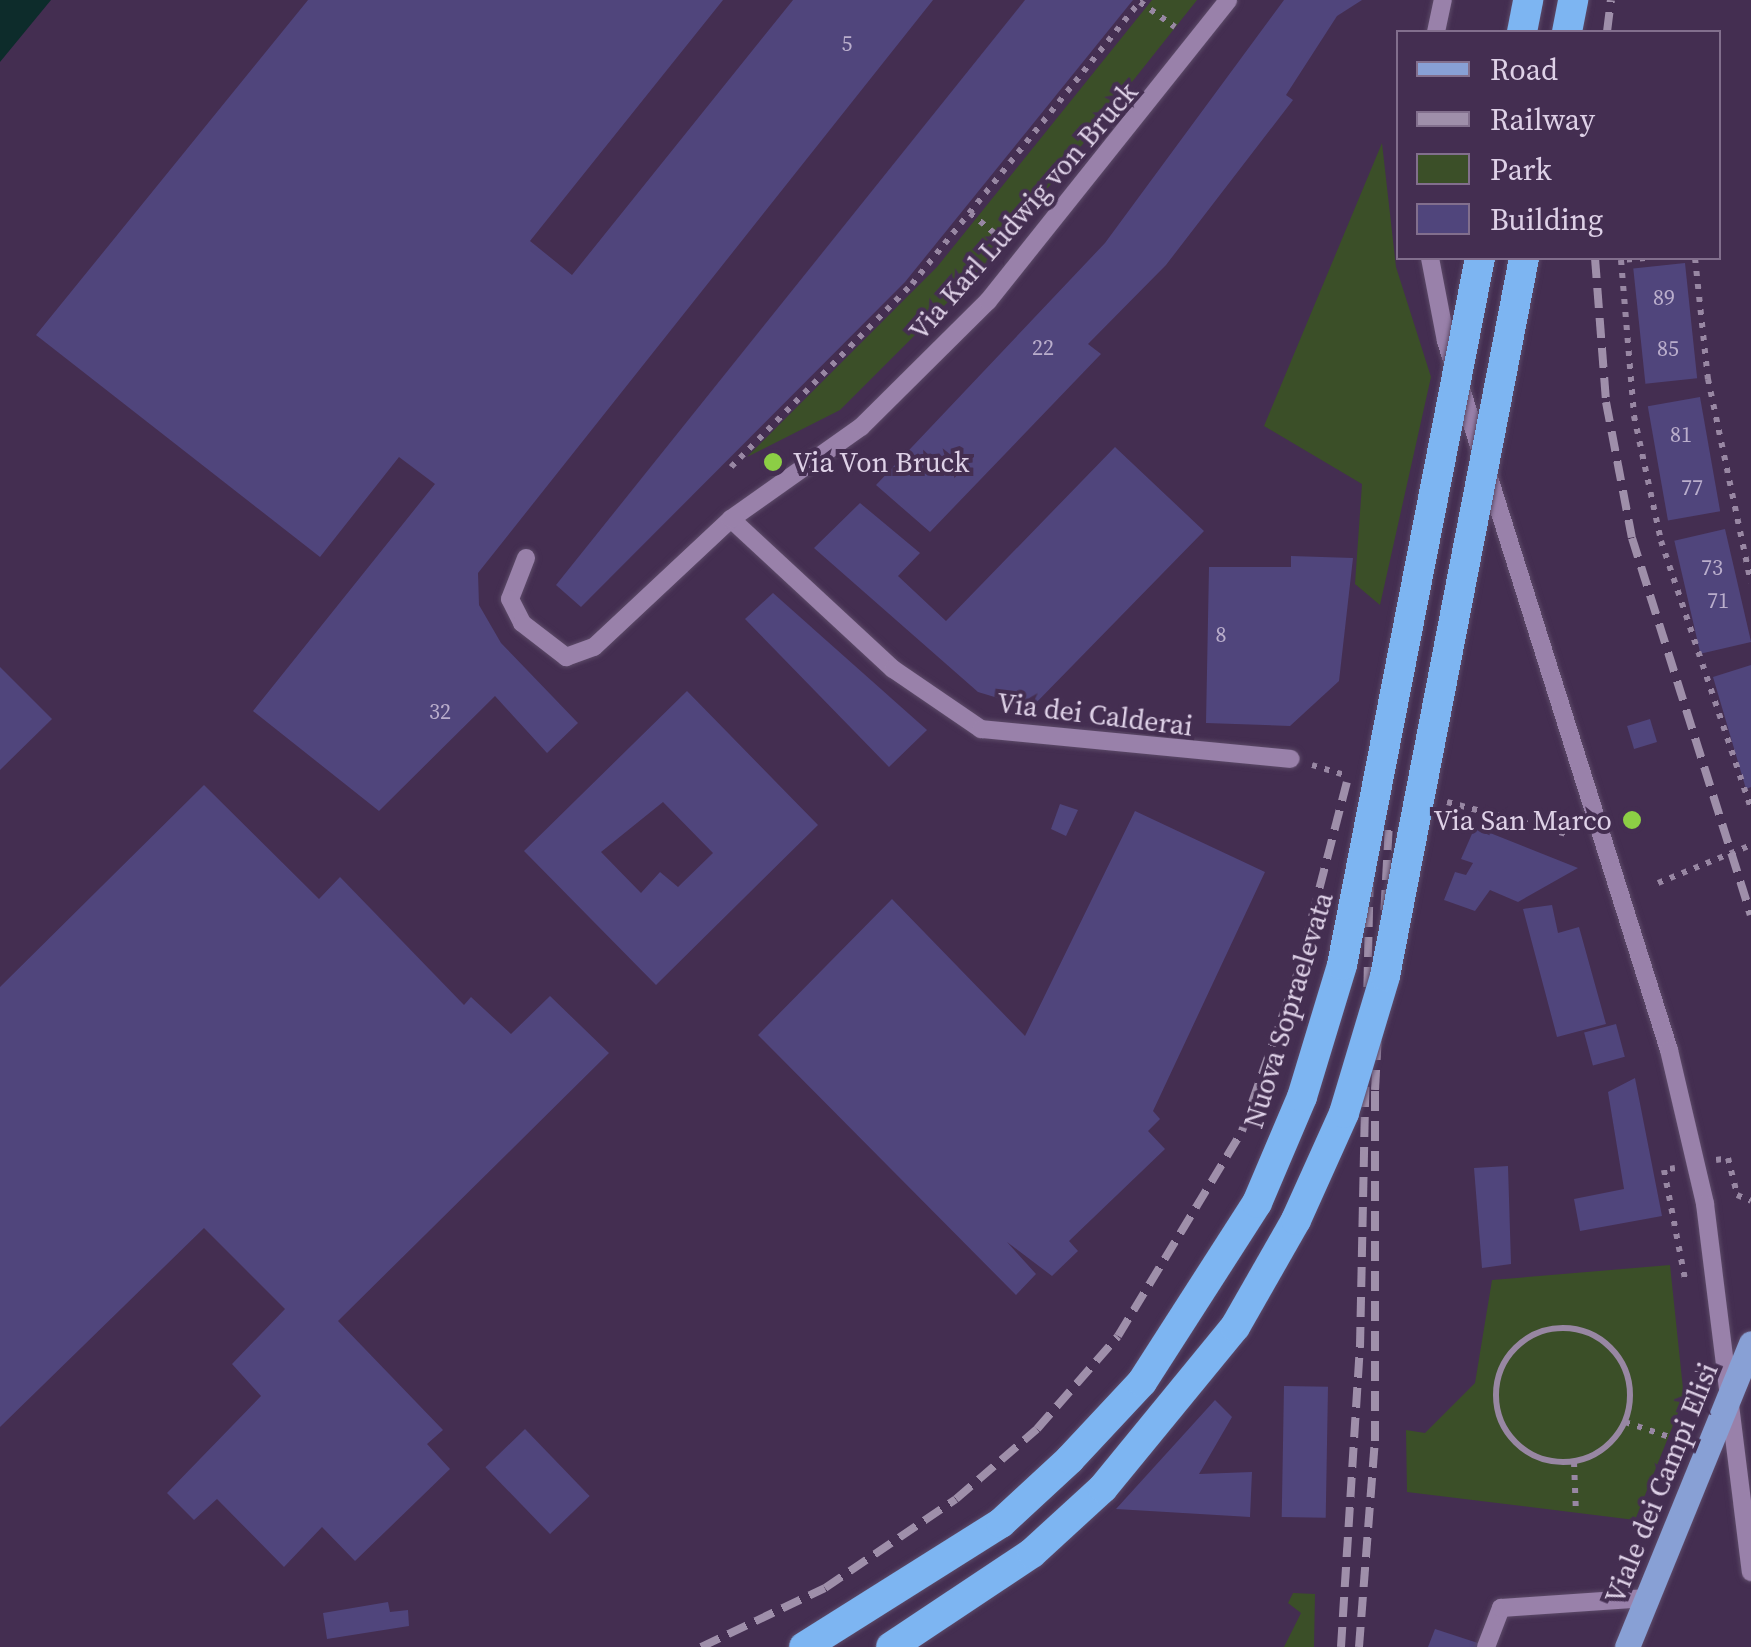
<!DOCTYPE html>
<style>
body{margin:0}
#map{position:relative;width:1751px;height:1647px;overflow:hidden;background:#442e51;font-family:"Source Serif 4",serif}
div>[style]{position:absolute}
.green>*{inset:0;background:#3b4f28}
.water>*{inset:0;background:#0d2c2b}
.building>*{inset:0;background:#50457c;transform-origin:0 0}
.path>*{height:6px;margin-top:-3px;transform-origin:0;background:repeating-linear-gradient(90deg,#9887a3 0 5px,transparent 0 13px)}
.path>.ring{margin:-3px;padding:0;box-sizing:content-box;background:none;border:6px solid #9887a3;border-radius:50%}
.roads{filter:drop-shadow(0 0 2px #5c4a68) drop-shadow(0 0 2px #5c4a68)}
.minor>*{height:18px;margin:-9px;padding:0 9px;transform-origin:9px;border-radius:9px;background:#9981aa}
.major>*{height:25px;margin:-12.5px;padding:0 12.5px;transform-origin:12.5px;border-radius:12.5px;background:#88a0d5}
.highway>*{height:30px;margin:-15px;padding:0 15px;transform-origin:15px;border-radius:15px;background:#7db5f2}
.rail>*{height:8px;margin-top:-4px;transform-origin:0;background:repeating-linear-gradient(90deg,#9f8faa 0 20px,transparent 0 30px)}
.bridges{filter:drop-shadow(0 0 2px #5c4a68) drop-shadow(0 0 2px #5c4a68)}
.highway-bridge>*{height:30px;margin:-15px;padding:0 15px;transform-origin:15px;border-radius:15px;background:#7db5f2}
.dots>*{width:28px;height:28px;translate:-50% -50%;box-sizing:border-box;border:5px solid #442e51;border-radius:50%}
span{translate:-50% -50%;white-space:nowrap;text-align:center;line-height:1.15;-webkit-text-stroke:8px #442e51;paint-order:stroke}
.number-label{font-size:22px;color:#baaecc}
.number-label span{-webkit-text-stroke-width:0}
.street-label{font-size:28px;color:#ded1e7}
.poi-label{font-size:28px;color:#ded1e7}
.left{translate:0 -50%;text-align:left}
.right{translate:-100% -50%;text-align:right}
.legend{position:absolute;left:1396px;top:30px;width:325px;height:230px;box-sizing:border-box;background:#442e51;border:2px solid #826f8d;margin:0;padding:12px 18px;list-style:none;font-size:30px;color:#ded1e7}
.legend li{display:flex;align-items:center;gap:20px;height:50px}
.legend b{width:50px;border:2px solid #826f8d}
</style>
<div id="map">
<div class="green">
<div style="clip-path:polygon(1152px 0,1197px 0,994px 256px,840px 410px,747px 457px,937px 267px)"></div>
<div style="clip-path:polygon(1382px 143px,1396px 267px,1431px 377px,1380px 605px,1355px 584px,1362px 484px,1264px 426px)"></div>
<div style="clip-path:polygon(1670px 1265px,1684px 1398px,1635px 1520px,1407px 1492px,1406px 1430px,1425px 1433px,1475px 1383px,1492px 1280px)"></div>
<div style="clip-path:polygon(1293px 1593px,1315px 1594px,1314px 1647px,1284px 1647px,1301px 1613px,1288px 1603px)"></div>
</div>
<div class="water">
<div style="clip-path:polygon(0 0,51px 0,0 62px)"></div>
</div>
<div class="building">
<div style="clip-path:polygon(308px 0,723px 0,530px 241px,572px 275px,793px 0,933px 0,478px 573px,479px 605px,501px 643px,578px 723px,547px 753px,495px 696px,379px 811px,253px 711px,435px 484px,399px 457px,320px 557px,36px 335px)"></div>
<div style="clip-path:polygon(1025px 0,1133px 0,905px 282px,581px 607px,556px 585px)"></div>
<div style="clip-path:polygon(1284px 0,1362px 0,1337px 16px,1286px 95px,1293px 100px,1166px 265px,1088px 344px,1101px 354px,930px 532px,876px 485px,1105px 243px)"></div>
<div style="left:1685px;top:263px;width:116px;height:52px;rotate:84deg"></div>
<div style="left:1700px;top:397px;width:116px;height:53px;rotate:80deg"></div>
<div style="clip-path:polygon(1115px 447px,1204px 531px,1031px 708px,978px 692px,814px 548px,860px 503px,920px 553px,898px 576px,946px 621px)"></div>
<div style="left:1725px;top:529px;width:116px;height:52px;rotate:77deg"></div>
<div style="clip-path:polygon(1291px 556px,1353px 558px,1339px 681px,1290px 726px,1206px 723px,1209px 567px,1291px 567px)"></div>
<div style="clip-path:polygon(773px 593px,927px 730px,889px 767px,745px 619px)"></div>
<div style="clip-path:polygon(1751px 665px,1751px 787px,1746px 789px,1713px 677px)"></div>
<div style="clip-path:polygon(0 667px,52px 719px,0 770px)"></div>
<div style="clip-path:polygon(evenodd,687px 691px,818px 825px,656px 985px,524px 851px,687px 691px,663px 802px,713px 853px,678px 887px,660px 872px,641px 893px,601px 852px,663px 802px)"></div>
<div style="left:1650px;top:719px;width:24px;height:24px;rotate:73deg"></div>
<div style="clip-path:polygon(204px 785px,319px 899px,340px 877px,464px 1005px,471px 997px,511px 1034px,550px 996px,609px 1053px,338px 1321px,443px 1430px,427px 1444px,450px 1469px,355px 1561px,322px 1527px,284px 1567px,217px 1499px,194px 1520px,167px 1493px,261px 1396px,232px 1364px,285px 1309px,204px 1228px,0 1427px,0 987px)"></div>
<div style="clip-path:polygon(1060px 804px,1078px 810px,1066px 836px,1051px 829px)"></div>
<div style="clip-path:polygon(1135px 811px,1265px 872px,1153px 1111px,1160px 1119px,1148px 1131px,1165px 1149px,1069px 1241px,1078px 1251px,1052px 1276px,1007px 1242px,1036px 1274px,1016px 1295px,758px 1035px,892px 899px,1025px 1036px)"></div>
<div style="clip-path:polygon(1475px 827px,1578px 868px,1518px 902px,1490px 890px,1475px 911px,1444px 900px,1455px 872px,1466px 875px,1473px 863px,1461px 859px)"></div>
<div style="clip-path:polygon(1552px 905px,1558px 933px,1579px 927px,1606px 1024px,1557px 1037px,1523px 909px)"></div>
<div style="left:1616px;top:1024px;width:34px;height:33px;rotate:75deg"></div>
<div style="clip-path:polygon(1635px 1078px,1662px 1216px,1580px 1231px,1574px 1199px,1624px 1189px,1608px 1092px)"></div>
<div style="clip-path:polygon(1508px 1166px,1511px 1264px,1482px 1268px,1474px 1168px)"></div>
<div style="left:1284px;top:1386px;width:44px;height:131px;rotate:1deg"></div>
<div style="clip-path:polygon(1215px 1400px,1232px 1417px,1199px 1474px,1252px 1472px,1250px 1517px,1116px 1509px)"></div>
<div style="left:525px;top:1429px;width:93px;height:55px;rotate:46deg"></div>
<div style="clip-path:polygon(388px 1602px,390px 1612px,408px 1610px,409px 1626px,327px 1639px,323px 1613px)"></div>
<div style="clip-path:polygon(1435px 1629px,1487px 1646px,1487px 1647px,1428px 1647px)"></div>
</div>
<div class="path">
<div style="left:1140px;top:2px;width:43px;rotate:35.5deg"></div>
<div style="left:970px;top:213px;width:45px;rotate:39.6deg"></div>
<div style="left:1645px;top:258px;width:24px;rotate:175deg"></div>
<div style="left:1621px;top:260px;width:157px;rotate:85.2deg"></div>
<div style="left:1634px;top:416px;width:128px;rotate:77.8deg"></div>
<div style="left:1661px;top:541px;width:282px;rotate:71.4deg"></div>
<div style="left:1695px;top:258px;width:122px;rotate:83.9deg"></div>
<div style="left:1708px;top:379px;width:208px;rotate:78.1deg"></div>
<div style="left:731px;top:467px;width:257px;rotate:-45.3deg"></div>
<div style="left:912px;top:284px;width:365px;rotate:-51.1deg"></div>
<div style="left:1312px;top:765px;width:38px;rotate:17deg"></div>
<div style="left:1447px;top:802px;width:127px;rotate:15deg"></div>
<div style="left:1658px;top:883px;width:100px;rotate:-22.2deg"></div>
<div style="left:1716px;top:1160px;width:12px;rotate:-9deg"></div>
<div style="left:1728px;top:1158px;width:38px;rotate:76deg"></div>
<div style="left:1737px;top:1195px;width:15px;rotate:23deg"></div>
<div style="left:1675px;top:1168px;width:11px;rotate:170deg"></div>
<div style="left:1664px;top:1170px;width:116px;rotate:79.1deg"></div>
<div class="ring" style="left:1496px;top:1328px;width:128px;height:128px"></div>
<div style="left:1695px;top:1398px;width:27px;rotate:-84deg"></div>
<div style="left:1625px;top:1422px;width:59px;rotate:18.7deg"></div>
<div style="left:1574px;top:1462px;width:51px;rotate:87.8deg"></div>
</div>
<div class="roads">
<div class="minor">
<div style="left:1436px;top:32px;width:33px;rotate:-78deg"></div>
<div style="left:1430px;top:258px;width:85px;rotate:79.1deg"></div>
<div style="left:1446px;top:341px;width:743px;rotate:72.54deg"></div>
<div style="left:1669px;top:1050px;width:158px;rotate:76.8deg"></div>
<div style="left:1705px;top:1204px;width:371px;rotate:82.9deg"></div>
<div style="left:731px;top:519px;width:221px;rotate:42.8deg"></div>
<div style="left:893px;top:669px;width:107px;rotate:34.3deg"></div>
<div style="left:981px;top:729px;width:311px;rotate:5.5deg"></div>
<div style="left:526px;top:558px;width:44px;rotate:111.3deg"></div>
<div style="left:510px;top:599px;width:27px;rotate:63deg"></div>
<div style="left:522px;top:623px;width:56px;rotate:37.7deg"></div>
<div style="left:566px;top:657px;width:30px;rotate:-20deg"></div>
<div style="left:594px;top:647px;width:187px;rotate:-43.1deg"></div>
<div style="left:731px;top:519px;width:159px;rotate:-35.3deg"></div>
<div style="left:861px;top:427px;width:179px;rotate:-44.8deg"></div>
<div style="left:988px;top:301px;width:385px;rotate:-51.4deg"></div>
<div style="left:1486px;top:1647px;width:42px;rotate:-69deg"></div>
<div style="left:1501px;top:1608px;width:146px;rotate:-3.9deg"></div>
</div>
<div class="major">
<div style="left:1627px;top:1647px;width:328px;rotate:-67.8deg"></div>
</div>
<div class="highway">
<div style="left:1522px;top:32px;width:33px;rotate:-79deg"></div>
<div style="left:1567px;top:32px;width:33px;rotate:-79deg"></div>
</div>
</div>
<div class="rail">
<div style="left:1607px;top:32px;width:32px;rotate:-83deg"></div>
<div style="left:1595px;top:258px;width:144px;rotate:85.6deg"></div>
<div style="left:1606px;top:402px;width:138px;rotate:79.2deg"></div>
<div style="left:1632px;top:538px;width:395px;rotate:72.5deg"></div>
<div style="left:701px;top:1647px;width:137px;rotate:-25.4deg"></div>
<div style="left:825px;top:1588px;width:158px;rotate:-34.2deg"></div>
<div style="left:956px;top:1499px;width:107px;rotate:-40.8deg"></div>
<div style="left:1037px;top:1429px;width:123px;rotate:-48.9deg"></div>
<div style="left:1118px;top:1336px;width:240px;rotate:-58.8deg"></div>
<div style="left:1242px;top:1131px;width:165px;rotate:-70.6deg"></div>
<div style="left:1297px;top:975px;width:199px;rotate:-75.5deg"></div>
<div style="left:1341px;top:1647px;width:301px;rotate:-86.4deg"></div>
<div style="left:1360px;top:1347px;width:536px;rotate:-88.82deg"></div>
<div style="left:1359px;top:1647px;width:207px;rotate:-85.6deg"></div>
<div style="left:1375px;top:1441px;width:351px;rotate:-90deg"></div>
<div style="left:1375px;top:1090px;width:264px;rotate:-87deg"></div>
</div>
<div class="bridges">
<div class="highway-bridge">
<div style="left:804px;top:1647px;width:233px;rotate:-32.2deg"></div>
<div style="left:1001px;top:1523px;width:94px;rotate:-42.8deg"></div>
<div style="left:1070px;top:1459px;width:105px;rotate:-46.9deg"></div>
<div style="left:1142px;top:1382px;width:213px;rotate:-57.3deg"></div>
<div style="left:1257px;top:1203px;width:115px;rotate:-67deg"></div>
<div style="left:1302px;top:1097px;width:138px;rotate:-73.1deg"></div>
<div style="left:1342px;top:965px;width:720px;rotate:-78.96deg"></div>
<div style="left:891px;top:1647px;width:169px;rotate:-33.7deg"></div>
<div style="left:1032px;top:1553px;width:96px;rotate:-42.5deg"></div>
<div style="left:1103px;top:1488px;width:208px;rotate:-50.7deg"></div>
<div style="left:1235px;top:1327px;width:123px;rotate:-60.3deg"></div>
<div style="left:1296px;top:1220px;width:117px;rotate:-65.8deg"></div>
<div style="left:1344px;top:1113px;width:143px;rotate:-73.3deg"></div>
<div style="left:1385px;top:976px;width:731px;rotate:-79.04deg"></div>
</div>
</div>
<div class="dots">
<div style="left:773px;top:462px;background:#8cce45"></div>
<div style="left:1632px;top:820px;background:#8cce45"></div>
</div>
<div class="number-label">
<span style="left:847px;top:44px">5</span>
<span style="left:1664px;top:298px">89</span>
<span style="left:1043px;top:348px">22</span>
<span style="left:1668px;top:349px">85</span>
<span style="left:1681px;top:435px">81</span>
<span style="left:1692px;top:488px">77</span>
<span style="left:1712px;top:568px">73</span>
<span style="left:1718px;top:601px">71</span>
<span style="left:1221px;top:635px">8</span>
<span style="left:440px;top:712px">32</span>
</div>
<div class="street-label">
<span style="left:1023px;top:211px;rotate:-49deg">Via Karl Ludwig von Bruck</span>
<span style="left:1095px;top:714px;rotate:7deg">Via dei Calderai</span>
<span style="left:1288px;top:1010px;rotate:-73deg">Nuova Sopraelevata</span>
<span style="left:1661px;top:1483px;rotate:-68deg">Viale dei Campi Elisi</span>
</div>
<div class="poi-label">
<span class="left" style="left:793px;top:462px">Via Von Bruck</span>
<span class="right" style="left:1612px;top:820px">Via San Marco</span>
</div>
<ul class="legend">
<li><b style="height:12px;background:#88a0d5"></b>Road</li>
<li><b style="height:12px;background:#9f8faa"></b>Railway</li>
<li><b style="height:28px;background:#3b4f28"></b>Park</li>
<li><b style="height:28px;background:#50457c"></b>Building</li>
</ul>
</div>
